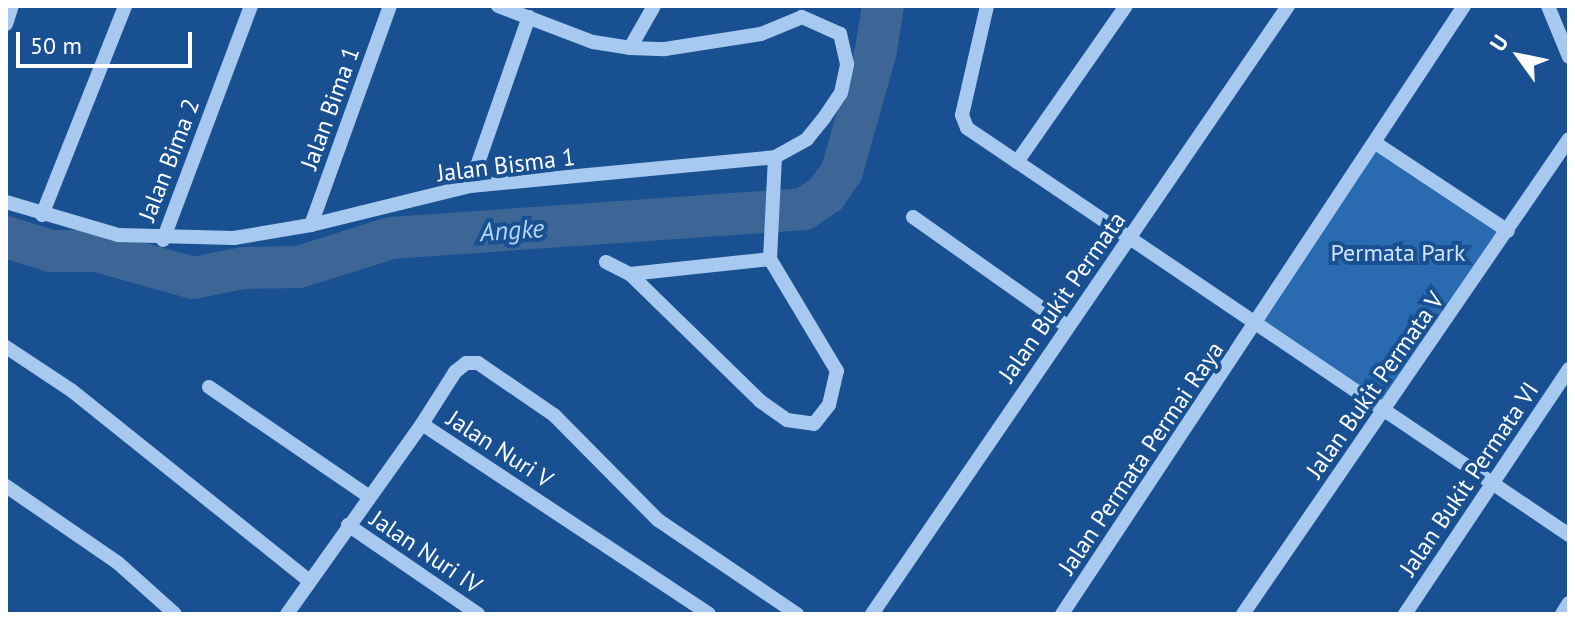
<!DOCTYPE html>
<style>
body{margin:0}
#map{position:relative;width:1575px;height:620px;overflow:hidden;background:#185092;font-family:"PT Sans",sans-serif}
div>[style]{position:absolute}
.green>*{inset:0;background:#2a6ab1;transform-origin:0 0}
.river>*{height:42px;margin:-21px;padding:0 21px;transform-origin:21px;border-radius:21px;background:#3d6596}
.minor>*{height:14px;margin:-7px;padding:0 7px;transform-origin:7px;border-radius:7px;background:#a7c9f0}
span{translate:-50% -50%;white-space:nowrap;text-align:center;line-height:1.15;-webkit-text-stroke:8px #185092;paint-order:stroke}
.street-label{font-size:24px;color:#fff}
.park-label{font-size:24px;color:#cee3fb}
.water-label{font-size:26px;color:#b3d3f7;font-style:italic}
.frame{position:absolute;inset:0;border:8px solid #fff;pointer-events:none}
.north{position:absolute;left:1479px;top:16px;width:80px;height:80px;-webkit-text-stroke:6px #185092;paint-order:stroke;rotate:303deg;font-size:22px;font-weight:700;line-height:32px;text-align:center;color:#fff}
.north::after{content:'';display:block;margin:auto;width:28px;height:36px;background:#fff;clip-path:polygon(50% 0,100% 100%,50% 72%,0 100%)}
.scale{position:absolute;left:16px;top:32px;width:176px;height:36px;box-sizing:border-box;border:4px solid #fff;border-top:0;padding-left:10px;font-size:24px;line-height:28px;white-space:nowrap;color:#fff;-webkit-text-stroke:6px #185092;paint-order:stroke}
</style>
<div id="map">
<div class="green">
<div style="left:1377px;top:144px;width:157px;height:219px;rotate:34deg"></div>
</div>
<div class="river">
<div style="left:6px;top:237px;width:47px;rotate:17.3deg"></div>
<div style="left:51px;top:251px;width:46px"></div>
<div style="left:97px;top:251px;width:100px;rotate:15.7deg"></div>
<div style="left:193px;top:278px;width:51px;rotate:-11.3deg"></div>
<div style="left:243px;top:268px;width:56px;rotate:-1deg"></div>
<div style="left:299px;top:267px;width:96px;rotate:-17.5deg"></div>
<div style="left:391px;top:238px;width:414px;rotate:-4deg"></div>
<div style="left:804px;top:209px;width:27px;rotate:-34deg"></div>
<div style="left:826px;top:194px;width:28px;rotate:-55deg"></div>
<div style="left:842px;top:171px;width:126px;rotate:-74.3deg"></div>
<div style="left:876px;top:50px;width:45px;rotate:-81deg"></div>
</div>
<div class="minor">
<div style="left:498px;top:6px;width:102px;rotate:20.8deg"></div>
<div style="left:593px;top:42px;width:37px;rotate:9deg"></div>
<div style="left:630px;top:48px;width:35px;rotate:2deg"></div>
<div style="left:665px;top:49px;width:97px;rotate:-8.9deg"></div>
<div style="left:761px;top:34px;width:44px;rotate:-22.5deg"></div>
<div style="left:987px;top:6px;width:112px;rotate:102.9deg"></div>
<div style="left:962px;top:115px;width:14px;rotate:69deg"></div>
<div style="left:967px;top:128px;width:727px;rotate:34.06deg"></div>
<div style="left:1548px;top:6px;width:55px;rotate:67.6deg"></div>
<div style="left:6px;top:24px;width:19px;rotate:-72deg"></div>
<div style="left:630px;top:48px;width:48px;rotate:-60.3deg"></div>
<div style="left:1377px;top:144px;width:157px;rotate:33.6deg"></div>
<div style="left:1017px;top:162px;width:190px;rotate:-55.1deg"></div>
<div style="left:470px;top:186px;width:179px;rotate:-70.8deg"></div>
<div style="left:6px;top:202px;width:117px;rotate:16.4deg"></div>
<div style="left:118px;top:235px;width:116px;rotate:1.5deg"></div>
<div style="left:234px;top:238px;width:78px;rotate:-9.6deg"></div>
<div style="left:311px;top:225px;width:164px;rotate:-13.8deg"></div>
<div style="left:470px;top:186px;width:306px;rotate:-5.4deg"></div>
<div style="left:775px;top:157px;width:37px;rotate:-29deg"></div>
<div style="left:807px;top:139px;width:27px;rotate:-51deg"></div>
<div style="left:824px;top:118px;width:30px;rotate:-56deg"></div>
<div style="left:841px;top:93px;width:30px;rotate:-78deg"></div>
<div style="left:847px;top:64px;width:31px;rotate:-103deg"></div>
<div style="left:840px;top:34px;width:42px;rotate:-155.9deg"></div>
<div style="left:42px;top:215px;width:225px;rotate:-68.3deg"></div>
<div style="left:913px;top:217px;width:189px;rotate:35.3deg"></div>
<div style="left:311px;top:225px;width:233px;rotate:-70.2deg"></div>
<div style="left:163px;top:240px;width:250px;rotate:-69.4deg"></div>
<div style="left:606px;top:262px;width:27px;rotate:27deg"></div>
<div style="left:630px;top:274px;width:182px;rotate:44.3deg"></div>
<div style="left:760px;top:401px;width:33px;rotate:35deg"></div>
<div style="left:787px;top:420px;width:27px;rotate:8deg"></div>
<div style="left:814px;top:424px;width:24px;rotate:-52deg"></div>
<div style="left:829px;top:405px;width:35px;rotate:-77deg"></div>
<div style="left:837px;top:371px;width:131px;rotate:-120.9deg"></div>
<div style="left:770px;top:259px;width:102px;rotate:-87.2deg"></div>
<div style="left:630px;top:274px;width:141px;rotate:-6.1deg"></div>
<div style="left:6px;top:347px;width:78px;rotate:33.5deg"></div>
<div style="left:71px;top:390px;width:305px;rotate:38.7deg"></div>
<div style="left:209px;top:387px;width:193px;rotate:34.4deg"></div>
<div style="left:422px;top:424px;width:62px;rotate:-57.6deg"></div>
<div style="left:455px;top:372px;width:14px;rotate:-39deg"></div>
<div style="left:466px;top:363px;width:12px"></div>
<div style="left:478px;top:363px;width:92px;rotate:34.4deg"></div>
<div style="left:554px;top:415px;width:148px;rotate:45.3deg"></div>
<div style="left:658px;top:520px;width:168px;rotate:34.1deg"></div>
<div style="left:6px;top:486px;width:136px;rotate:34.5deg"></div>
<div style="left:118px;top:563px;width:76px;rotate:41.8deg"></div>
<div style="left:348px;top:525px;width:158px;rotate:34.4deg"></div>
<div style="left:287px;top:614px;width:233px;rotate:-54.6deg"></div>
<div style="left:422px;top:424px;width:344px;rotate:33.5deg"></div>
<div style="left:872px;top:614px;width:737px;rotate:-55.62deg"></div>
<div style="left:1062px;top:614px;width:729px;rotate:-56.53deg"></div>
<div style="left:1243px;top:614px;width:576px;rotate:-55.54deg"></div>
<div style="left:1405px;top:614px;width:295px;rotate:-56.2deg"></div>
<div style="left:1562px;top:614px;width:13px;rotate:-58deg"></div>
</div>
<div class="street-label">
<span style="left:330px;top:108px;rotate:-70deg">Jalan Bima 1</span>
<span style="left:169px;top:160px;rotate:-69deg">Jalan Bima 2</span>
<span style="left:506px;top:165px;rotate:-7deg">Jalan Bisma 1</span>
<span style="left:1062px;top:297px;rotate:-55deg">Jalan Bukit Permata</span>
<span style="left:1375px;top:385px;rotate:-55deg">Jalan Bukit Permata V</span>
<span style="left:500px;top:449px;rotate:33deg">Jalan Nuri V</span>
<span style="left:1141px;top:458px;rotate:-56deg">Jalan Permata Permai Raya</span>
<span style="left:1469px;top:479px;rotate:-56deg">Jalan Bukit Permata VI</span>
<span style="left:426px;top:552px;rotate:34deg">Jalan Nuri IV</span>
</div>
<div class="park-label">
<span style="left:1398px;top:253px">Permata Park</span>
</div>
<div class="water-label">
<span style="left:512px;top:230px;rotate:-4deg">Angke</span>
</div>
<div class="frame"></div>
<div class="north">U</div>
<div class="scale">50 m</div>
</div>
